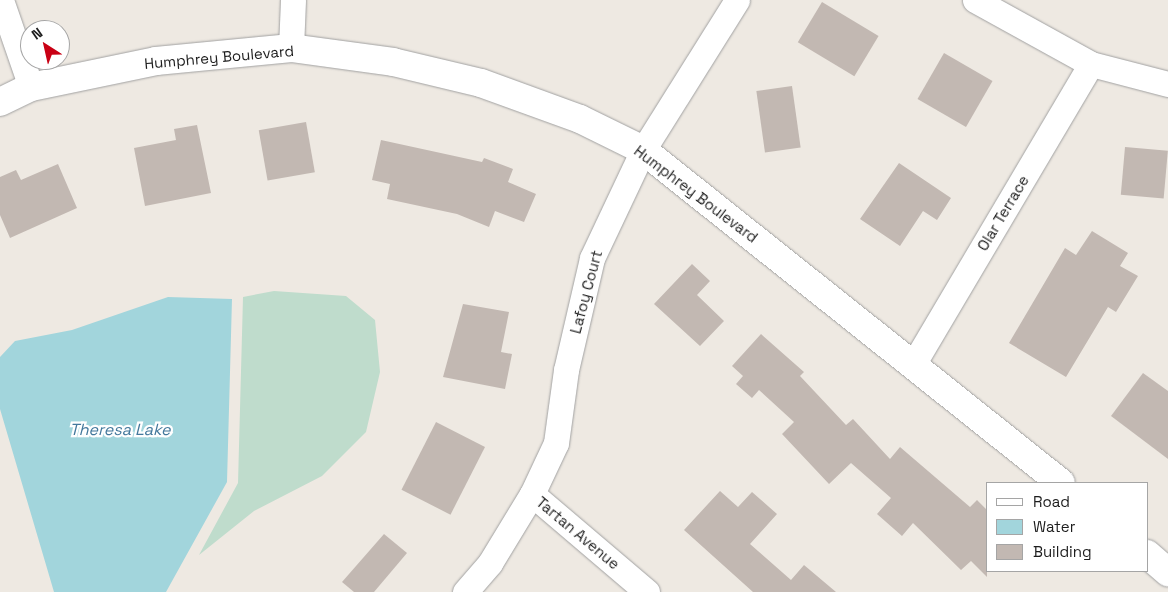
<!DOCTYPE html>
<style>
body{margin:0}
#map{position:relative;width:1168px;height:592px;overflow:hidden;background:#eee9e2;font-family:"Space Grotesk",sans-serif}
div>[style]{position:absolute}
.wetland>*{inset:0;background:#bfdccc}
.water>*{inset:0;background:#a2d5dc}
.building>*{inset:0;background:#c2b8b2;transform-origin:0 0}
.roads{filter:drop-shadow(0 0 1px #a1a1a1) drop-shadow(0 0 1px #a1a1a1)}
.minor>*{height:25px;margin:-12.5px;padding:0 12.5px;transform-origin:12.5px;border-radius:12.5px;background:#fff}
.tertiary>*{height:28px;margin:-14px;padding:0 14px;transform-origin:14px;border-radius:14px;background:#fff}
span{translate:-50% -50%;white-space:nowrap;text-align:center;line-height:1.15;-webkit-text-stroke:4.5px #fff;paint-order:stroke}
.street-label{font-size:15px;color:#1d1d1d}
.water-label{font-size:16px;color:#43789c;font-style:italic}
.legend{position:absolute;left:986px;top:482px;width:162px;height:90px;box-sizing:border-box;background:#fff;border:1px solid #a5a5a5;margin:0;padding:6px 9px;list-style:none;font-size:15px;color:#1d1d1d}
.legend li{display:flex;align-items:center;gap:10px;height:25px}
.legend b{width:25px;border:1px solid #a5a5a5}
.north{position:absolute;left:20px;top:20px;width:50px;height:50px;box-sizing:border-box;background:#fff;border:1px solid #a5a5a5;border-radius:50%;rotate:325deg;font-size:14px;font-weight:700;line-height:20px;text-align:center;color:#1d1d1d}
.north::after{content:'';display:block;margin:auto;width:18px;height:22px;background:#c90014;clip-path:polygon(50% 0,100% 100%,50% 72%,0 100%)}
</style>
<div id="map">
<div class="wetland">
<div style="clip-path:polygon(274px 291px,346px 296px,375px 320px,380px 372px,366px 432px,322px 476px,254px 511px,199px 555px,238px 483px,243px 297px)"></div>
</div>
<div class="water">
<div style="clip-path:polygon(168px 297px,232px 299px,227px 482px,166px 592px,54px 592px,0 409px,0 357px,15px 341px,72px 330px)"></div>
</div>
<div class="building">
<div style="left:822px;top:2px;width:66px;height:47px;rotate:31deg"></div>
<div style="left:944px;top:53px;width:56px;height:53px;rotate:30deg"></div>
<div style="left:792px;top:86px;width:62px;height:36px;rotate:82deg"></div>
<div style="left:306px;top:122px;width:51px;height:48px;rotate:80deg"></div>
<div style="clip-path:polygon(197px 125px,211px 193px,145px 206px,134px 148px,176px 140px,174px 129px)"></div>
<div style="clip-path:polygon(381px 140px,482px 162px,484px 158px,513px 169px,508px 182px,536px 194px,524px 222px,495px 211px,489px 227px,457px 214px,387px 199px,390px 184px,372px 180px)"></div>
<div style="left:1125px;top:147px;width:43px;height:48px;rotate:5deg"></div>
<div style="clip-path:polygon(899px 163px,951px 198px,937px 220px,923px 211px,900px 246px,860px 219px)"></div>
<div style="clip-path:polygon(58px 164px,77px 208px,10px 238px,0 215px,0 177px,16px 170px,21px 180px)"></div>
<div style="clip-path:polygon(1092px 231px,1128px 253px,1120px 266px,1138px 276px,1116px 312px,1108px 307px,1066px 377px,1009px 343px,1065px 248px,1076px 255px)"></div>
<div style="clip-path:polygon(692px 264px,710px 281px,697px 295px,724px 321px,700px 346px,654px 304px)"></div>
<div style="clip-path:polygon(463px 304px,509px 312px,501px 352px,512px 354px,505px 389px,443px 377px)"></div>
<div style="clip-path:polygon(761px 334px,804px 372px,800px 376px,846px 425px,853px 419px,890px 459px,900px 447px,970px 507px,977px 500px,987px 510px,987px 577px,971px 561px,961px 570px,913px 523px,902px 536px,877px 514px,891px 498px,851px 463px,829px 484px,782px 434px,794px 422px,759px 390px,752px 398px,736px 384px,743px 376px,732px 366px)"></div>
<div style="clip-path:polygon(1143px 373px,1168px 391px,1168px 459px,1111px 416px)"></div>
<div style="left:436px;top:422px;width:55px;height:76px;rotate:27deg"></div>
<div style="clip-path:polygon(720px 491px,738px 507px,752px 492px,777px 514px,750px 544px,791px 580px,804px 565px,836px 592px,753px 592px,684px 530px)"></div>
<div style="clip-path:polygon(384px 534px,407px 553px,374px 592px,354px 592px,342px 582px)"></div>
</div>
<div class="roads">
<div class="minor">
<div style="left:1px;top:0;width:92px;rotate:71deg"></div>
<div style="left:975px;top:0;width:132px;rotate:28.9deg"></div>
<div style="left:1091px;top:64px;width:80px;rotate:14.6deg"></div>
<div style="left:291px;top:48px;width:48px;rotate:-87.6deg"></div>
<div style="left:914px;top:363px;width:347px;rotate:-59.4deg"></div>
<div style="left:532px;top:494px;width:151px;rotate:40.4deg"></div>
<div style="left:465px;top:592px;width:38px;rotate:-49deg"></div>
<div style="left:490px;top:563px;width:81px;rotate:-58.7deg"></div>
<div style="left:532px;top:494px;width:56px;rotate:-64.8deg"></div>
<div style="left:556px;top:443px;width:74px;rotate:-82.2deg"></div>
<div style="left:566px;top:370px;width:115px;rotate:-76.9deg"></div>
<div style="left:592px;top:258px;width:119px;rotate:-64.7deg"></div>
<div style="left:643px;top:150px;width:177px;rotate:-57.9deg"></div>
</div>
<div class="tertiary">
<div style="left:0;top:102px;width:34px;rotate:-26deg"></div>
<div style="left:31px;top:87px;width:128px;rotate:-11.7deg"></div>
<div style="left:156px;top:61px;width:136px;rotate:-5.5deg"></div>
<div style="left:291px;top:48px;width:103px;rotate:7.8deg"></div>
<div style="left:393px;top:62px;width:90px;rotate:13.4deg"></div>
<div style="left:481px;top:83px;width:105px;rotate:20deg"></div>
<div style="left:580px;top:119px;width:70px;rotate:26.2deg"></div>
<div style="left:643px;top:150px;width:534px;rotate:38.54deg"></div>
<div style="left:1147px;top:554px;width:28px;rotate:41deg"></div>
</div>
</div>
<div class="street-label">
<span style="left:219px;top:57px;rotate:-5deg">Humphrey Boulevard</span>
<span style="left:696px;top:194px;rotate:37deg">Humphrey Boulevard</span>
<span style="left:1003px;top:213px;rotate:-59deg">Olar Terrace</span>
<span style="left:586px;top:292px;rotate:-75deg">Lafoy Court</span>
<span style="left:578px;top:533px;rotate:40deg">Tartan Avenue</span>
</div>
<div class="water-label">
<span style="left:120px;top:430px">Theresa Lake</span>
</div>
<ul class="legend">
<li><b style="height:6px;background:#fff"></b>Road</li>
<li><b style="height:14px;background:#a2d5dc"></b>Water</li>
<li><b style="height:14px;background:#c2b8b2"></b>Building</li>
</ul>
<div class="north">N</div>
</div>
